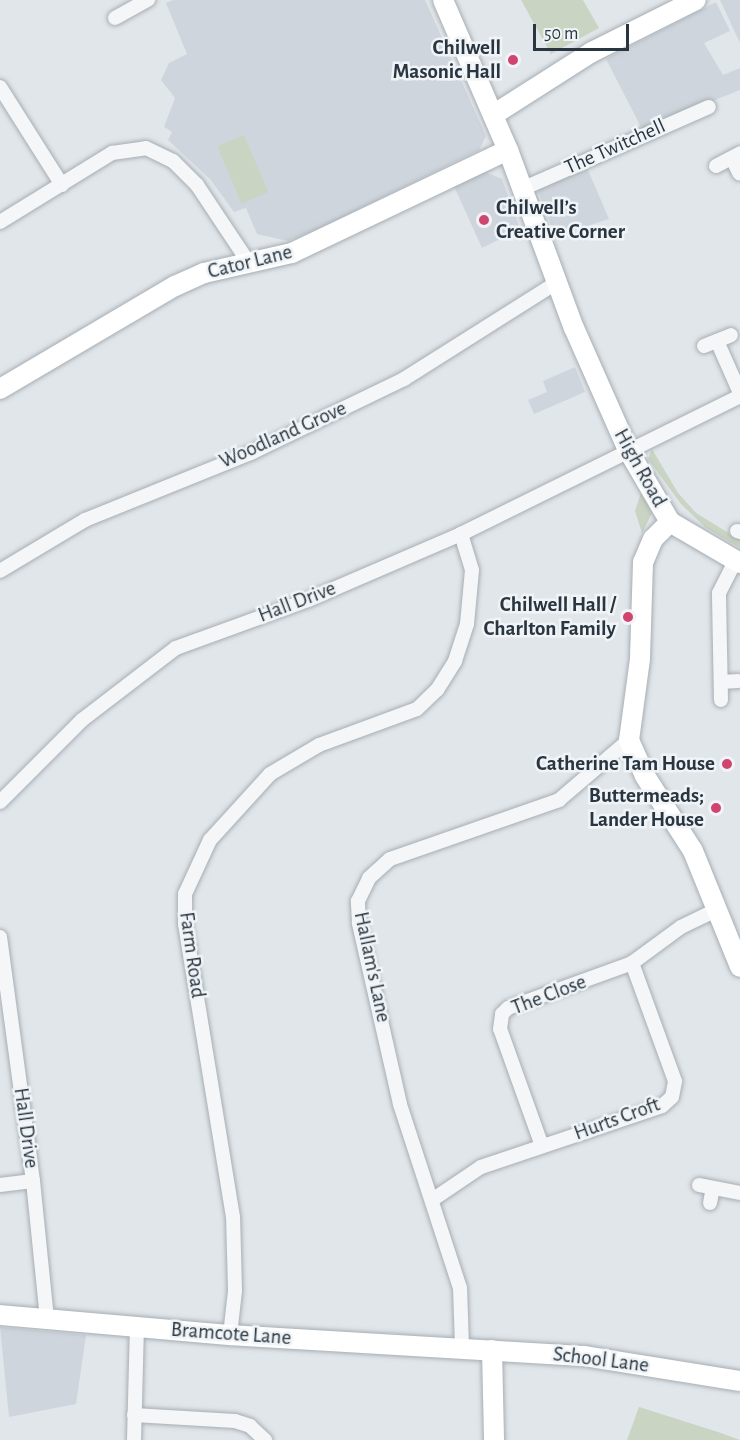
<!DOCTYPE html>
<meta charset="utf-8">
<style>
body{margin:0}
#map{position:relative;width:740px;height:1440px;overflow:hidden;background:#e1e6ea;font-family:"Alegreya Sans",sans-serif}
div>[style]{position:absolute}
.built>*{inset:0;background:#cfd5dc}
.green>*{inset:0;background:#c9d4c2;transform-origin:0 0}
.roads{filter:drop-shadow(0 0 2px #a6aeb4) drop-shadow(0 0 2px #a6aeb4)}
.street>*{height:14px;margin:-7px;padding:0 7px;transform-origin:7px;border-radius:7px;background:#f4f6f8}
.secondary>*{height:20px;margin:-10px;padding:0 10px;transform-origin:10px;border-radius:10px;background:#fff}
.dots>*{width:16px;height:16px;translate:-50% -50%;box-sizing:border-box;border:3px solid #f0f4f7;border-radius:50%}
span{translate:-50% -50%;white-space:nowrap;text-align:center;line-height:1.15;-webkit-text-stroke:5px #f0f4f7;paint-order:stroke}
.poi-label{font-size:21px;color:#293641;font-weight:700}
.right{translate:-100% -50%;text-align:right}
.left{translate:0 -50%;text-align:left}
.street-label{font-size:21px;color:#293641}
.scale{position:absolute;left:533px;top:24px;width:96px;height:27px;box-sizing:border-box;border:3px solid #293641;border-top:0;padding-left:8px;font-size:18px;line-height:21px;white-space:nowrap;color:#293641;-webkit-text-stroke:4px #f0f4f7;paint-order:stroke}
</style>
<div id="map">
<div class="built">
<div style="clip-path:polygon(173px 0,425px 0,486px 136px,479px 150px,322px 227px,288px 241px,257px 234px,246px 208px,234px 212px,210px 179px,168px 140px,172px 132px,164px 127px,175px 98px,161px 80px,169px 63px,187px 54px,166px 3px)"></div>
<div style="clip-path:polygon(720px 0,740px 0,740px 43px)"></div>
<div style="clip-path:polygon(716px 2px,730px 31px,704px 43px,723px 75px,740px 68px,740px 90px,642px 129px,606px 59px)"></div>
<div style="clip-path:polygon(585px 163px,609px 219px,555px 236px,537px 187px)"></div>
<div style="clip-path:polygon(485px 172px,502px 179px,520px 229px,482px 248px,454px 186px)"></div>
<div style="clip-path:polygon(575px 367px,585px 392px,534px 414px,528px 400px,547px 392px,543px 381px)"></div>
<div style="clip-path:polygon(0 1327px,86px 1335px,76px 1404px,9px 1417px)"></div>
</div>
<div class="green">
<div style="clip-path:polygon(521px 0,583px 0,599px 28px,551px 54px)"></div>
<div style="left:244px;top:135px;width:62px;height:29px;rotate:67deg"></div>
<div style="clip-path:polygon(652px 449px,678px 493px,696px 513px,740px 540px,740px 548px,706px 528px,681px 504px,648px 459px)"></div>
<div style="clip-path:polygon(641px 493px,652px 513px,642px 533px,635px 511px)"></div>
<div style="clip-path:polygon(639px 1407px,718px 1432px,740px 1440px,627px 1440px)"></div>
</div>
<div class="roads">
<div class="street">
<div style="left:115px;top:18px;width:38px;rotate:-29deg"></div>
<div style="left:0;top:87px;width:116px;rotate:57.7deg"></div>
<div style="left:732px;top:158px;width:17px;rotate:65deg"></div>
<div style="left:716px;top:166px;width:27px;rotate:-28deg"></div>
<div style="left:522px;top:189px;width:204px;rotate:-23.7deg"></div>
<div style="left:0;top:222px;width:132px;rotate:-31.6deg"></div>
<div style="left:112px;top:153px;width:34px;rotate:-8deg"></div>
<div style="left:146px;top:148px;width:30px;rotate:26deg"></div>
<div style="left:173px;top:161px;width:34px;rotate:45deg"></div>
<div style="left:197px;top:185px;width:94px;rotate:56.3deg"></div>
<div style="left:717px;top:341px;width:57px;rotate:66.1deg"></div>
<div style="left:704px;top:346px;width:29px;rotate:-22deg"></div>
<div style="left:737px;top:531px;width:3px;rotate:18deg"></div>
<div style="left:0;top:571px;width:99px;rotate:-31deg"></div>
<div style="left:85px;top:520px;width:179px;rotate:-22deg"></div>
<div style="left:251px;top:453px;width:170px;rotate:-25.8deg"></div>
<div style="left:404px;top:379px;width:180px;rotate:-32.3deg"></div>
<div style="left:721px;top:682px;width:17px;rotate:-3deg"></div>
<div style="left:721px;top:700px;width:107px;rotate:-91.1deg"></div>
<div style="left:719px;top:593px;width:37px;rotate:-63deg"></div>
<div style="left:0;top:802px;width:116px;rotate:-45deg"></div>
<div style="left:82px;top:720px;width:118px;rotate:-37.5deg"></div>
<div style="left:176px;top:648px;width:140px;rotate:-20deg"></div>
<div style="left:308px;top:600px;width:167px;rotate:-23.3deg"></div>
<div style="left:461px;top:534px;width:311px;rotate:-26.3deg"></div>
<div style="left:0;top:937px;width:246px;rotate:82.3deg"></div>
<div style="left:33px;top:1181px;width:140px;rotate:84.2deg"></div>
<div style="left:542px;top:1146px;width:124px;rotate:-109.7deg"></div>
<div style="left:500px;top:1029px;width:15px;rotate:-82deg"></div>
<div style="left:502px;top:1014px;width:8px;rotate:-45deg"></div>
<div style="left:508px;top:1008px;width:132px;rotate:-19.9deg"></div>
<div style="left:632px;top:963px;width:61px;rotate:-36.3deg"></div>
<div style="left:681px;top:927px;width:41px;rotate:-25.9deg"></div>
<div style="left:0;top:1185px;width:33px;rotate:-7deg"></div>
<div style="left:699px;top:1185px;width:42px;rotate:11deg"></div>
<div style="left:432px;top:1200px;width:59px;rotate:-34deg"></div>
<div style="left:481px;top:1167px;width:191px;rotate:-18.6deg"></div>
<div style="left:662px;top:1106px;width:13px;rotate:-42deg"></div>
<div style="left:672px;top:1097px;width:16px;rotate:-79deg"></div>
<div style="left:675px;top:1081px;width:126px;rotate:-110deg"></div>
<div style="left:710px;top:1203px;width:15px;rotate:-79deg"></div>
<div style="left:230px;top:1335px;width:44px;rotate:-83.5deg"></div>
<div style="left:235px;top:1291px;width:74px;rotate:-91.5deg"></div>
<div style="left:233px;top:1217px;width:297px;rotate:-99.3deg"></div>
<div style="left:185px;top:924px;width:30px;rotate:-90deg"></div>
<div style="left:185px;top:894px;width:60px;rotate:-65.2deg"></div>
<div style="left:210px;top:840px;width:89px;rotate:-47.7deg"></div>
<div style="left:270px;top:774px;width:57px;rotate:-30.6deg"></div>
<div style="left:319px;top:745px;width:104px;rotate:-20.2deg"></div>
<div style="left:417px;top:709px;width:28px;rotate:-44deg"></div>
<div style="left:437px;top:690px;width:34px;rotate:-58deg"></div>
<div style="left:455px;top:661px;width:39px;rotate:-72deg"></div>
<div style="left:467px;top:624px;width:54px;rotate:-84.7deg"></div>
<div style="left:472px;top:570px;width:38px;rotate:-107deg"></div>
<div style="left:462px;top:1347px;width:59px;rotate:-91.9deg"></div>
<div style="left:460px;top:1288px;width:194px;rotate:-108.1deg"></div>
<div style="left:400px;top:1104px;width:186px;rotate:-102.8deg"></div>
<div style="left:359px;top:923px;width:22px;rotate:-93deg"></div>
<div style="left:358px;top:901px;width:25px;rotate:-64deg"></div>
<div style="left:369px;top:878px;width:28px;rotate:-42deg"></div>
<div style="left:390px;top:859px;width:179px;rotate:-19.2deg"></div>
<div style="left:559px;top:800px;width:92px;rotate:-40.6deg"></div>
<div style="left:134px;top:1415px;width:101px;rotate:3.4deg"></div>
<div style="left:235px;top:1421px;width:16px;rotate:18deg"></div>
<div style="left:250px;top:1426px;width:21px;rotate:43deg"></div>
<div style="left:134px;top:1440px;width:112px;rotate:-88.5deg"></div>
</div>
<div class="secondary">
<div style="left:443px;top:0;width:163px;rotate:66.6deg"></div>
<div style="left:508px;top:150px;width:190px;rotate:69.7deg"></div>
<div style="left:574px;top:328px;width:133px;rotate:66.1deg"></div>
<div style="left:628px;top:450px;width:83px;rotate:59.7deg"></div>
<div style="left:670px;top:522px;width:81px;rotate:30.4deg"></div>
<div style="left:493px;top:115px;width:117px;rotate:-32.5deg"></div>
<div style="left:592px;top:52px;width:116px;rotate:-26.6deg"></div>
<div style="left:0;top:389px;width:203px;rotate:-30.5deg"></div>
<div style="left:175px;top:286px;width:32px;rotate:-24deg"></div>
<div style="left:204px;top:273px;width:90px;rotate:-12.8deg"></div>
<div style="left:292px;top:253px;width:239px;rotate:-25.5deg"></div>
<div style="left:670px;top:522px;width:24px;rotate:135deg"></div>
<div style="left:653px;top:539px;width:25px;rotate:113deg"></div>
<div style="left:643px;top:562px;width:97px;rotate:91.8deg"></div>
<div style="left:640px;top:659px;width:82px;rotate:97.7deg"></div>
<div style="left:629px;top:740px;width:39px;rotate:66deg"></div>
<div style="left:645px;top:776px;width:89px;rotate:57.4deg"></div>
<div style="left:693px;top:851px;width:125px;rotate:67.9deg"></div>
<div style="left:0;top:1315px;width:231px;rotate:5deg"></div>
<div style="left:230px;top:1335px;width:355px;rotate:3.4deg"></div>
<div style="left:584px;top:1356px;width:158px;rotate:9.1deg"></div>
<div style="left:492px;top:1350px;width:90px;rotate:88.7deg"></div>
</div>
</div>
<div class="dots">
<div style="left:513px;top:60px;background:#cf456f"></div>
<div style="left:484px;top:220px;background:#cf456f"></div>
<div style="left:628px;top:617px;background:#cf456f"></div>
<div style="left:727px;top:764px;background:#cf456f"></div>
<div style="left:716px;top:808px;background:#cf456f"></div>
</div>
<div class="poi-label">
<span class="right" style="left:501px;top:60px">Chilwell<br>Masonic Hall</span>
<span class="left" style="left:496px;top:220px">Chilwell’s<br>Creative Corner</span>
<span class="right" style="left:616px;top:617px">Chilwell Hall /<br>Charlton Family</span>
<span class="right" style="left:715px;top:764px">Catherine Tam House</span>
<span class="right" style="left:704px;top:808px">Buttermeads;<br>Lander House</span>
</div>
<div class="street-label">
<span style="left:615px;top:147px;rotate:-24deg">The Twitchell</span>
<span style="left:250px;top:262px;rotate:-14deg">Cator Lane</span>
<span style="left:283px;top:435px;rotate:-24deg">Woodland Grove</span>
<span style="left:640px;top:468px;rotate:61deg">High Road</span>
<span style="left:297px;top:602px;rotate:-21deg">Hall Drive</span>
<span style="left:192px;top:955px;rotate:82deg">Farm Road</span>
<span style="left:372px;top:967px;rotate:78deg">Hallam's Lane</span>
<span style="left:549px;top:995px;rotate:-21deg">The Close</span>
<span style="left:617px;top:1119px;rotate:-20deg">Hurts Croft</span>
<span style="left:26px;top:1128px;rotate:82deg">Hall Drive</span>
<span style="left:231px;top:1334px;rotate:4deg">Bramcote Lane</span>
<span style="left:601px;top:1360px;rotate:7deg">School Lane</span>
</div>
<div class="scale">50 m</div>
</div>
